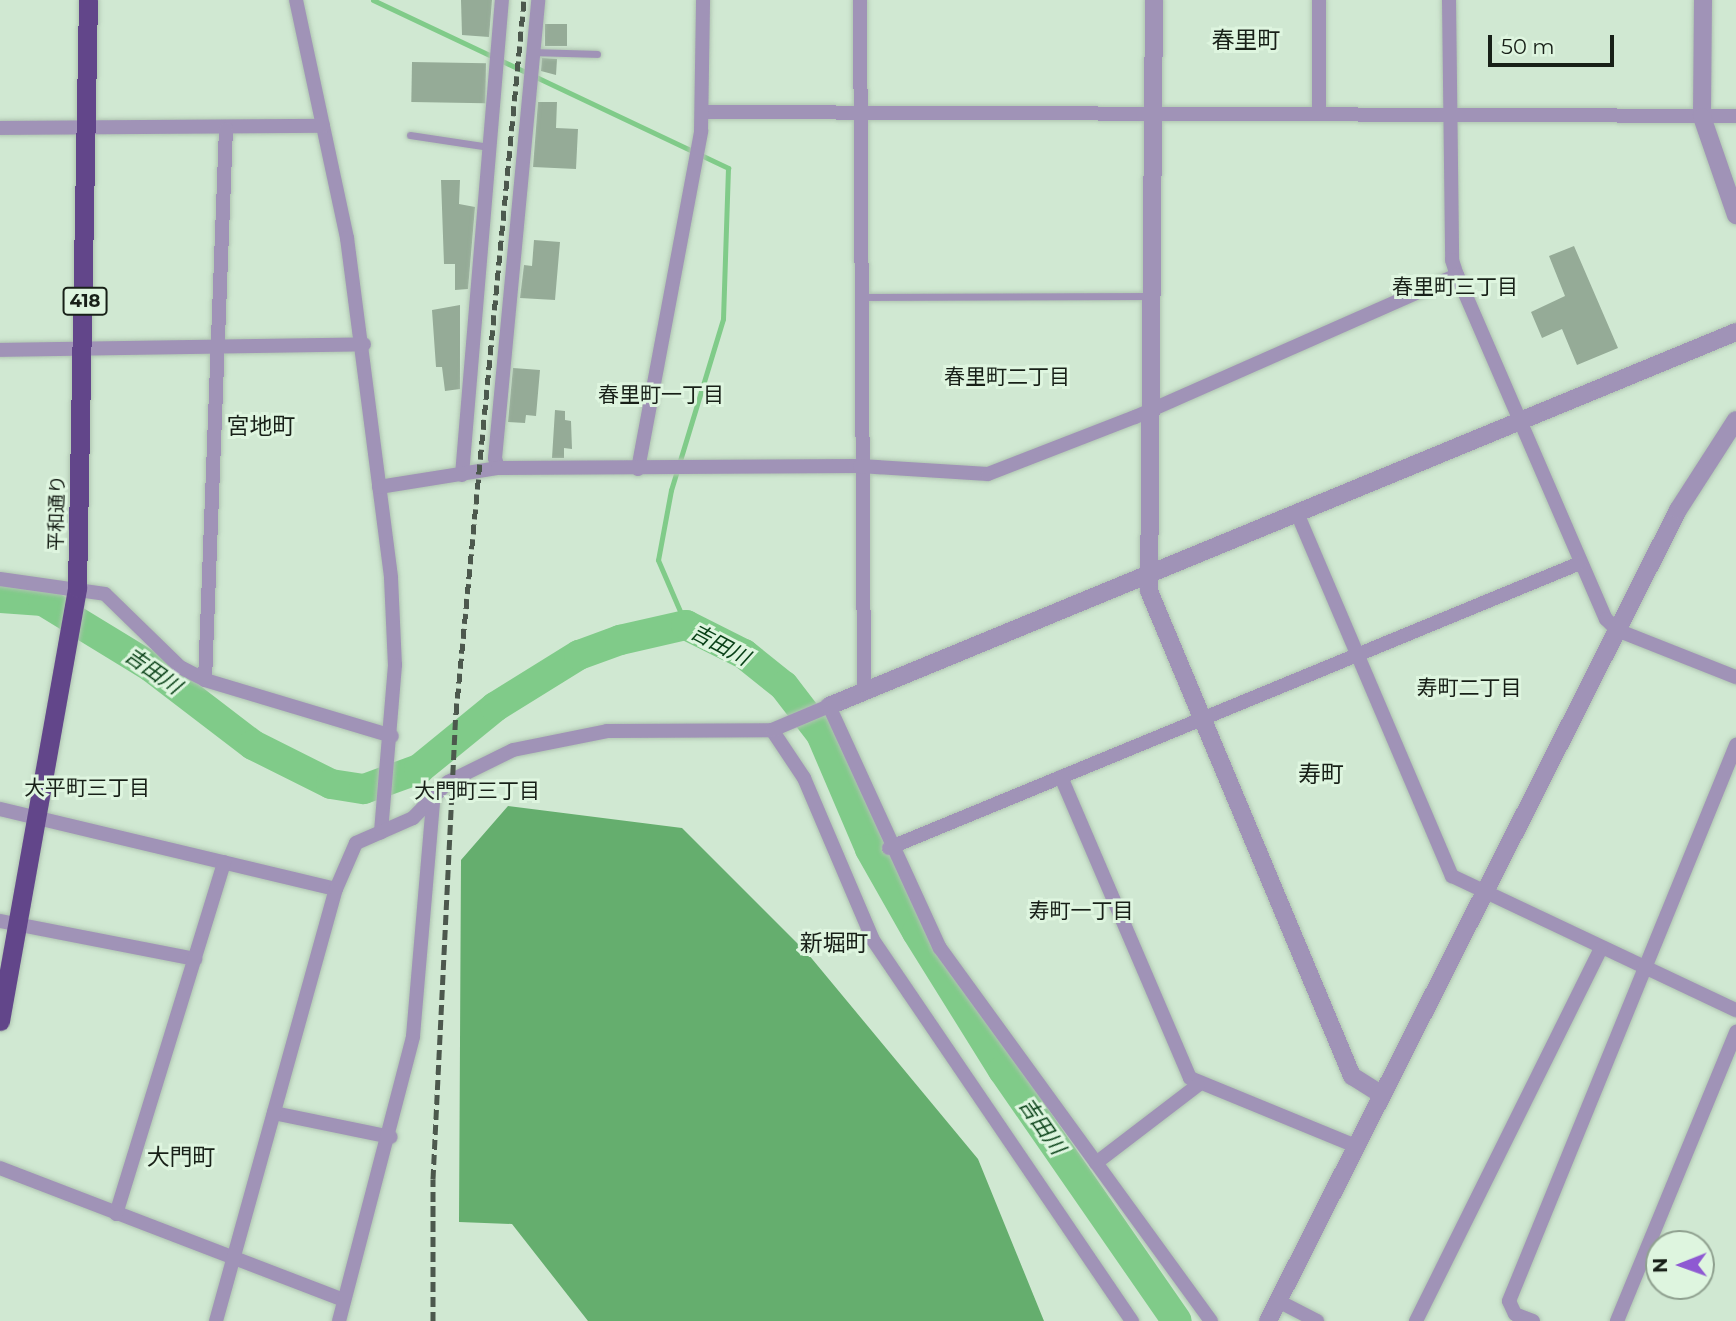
<!DOCTYPE html>
<meta charset="utf-8">
<style>
body{margin:0}
#map{position:relative;width:1736px;height:1321px;overflow:hidden;background:#d0e8d2;font-family:Montserrat,"Noto Sans JP",sans-serif}
div>[style]{position:absolute}
.forest>*{inset:0;background:#65ae6e}
.stream>*{height:5px;margin:-2.5px;padding:0 2.5px;transform-origin:2.5px;border-radius:2.5px;background:#80cb89}
.river>*{height:30px;margin:-15px;padding:0 15px;transform-origin:15px;border-radius:15px;background:#80cb89}
.building>*{inset:0;background:#95ab97;transform-origin:0 0}
.roads{filter:drop-shadow(0 0 2px #afc4b1) drop-shadow(0 0 2px #afc4b1)}
.service>*{height:7px;margin:-3.5px;padding:0 3.5px;transform-origin:3.5px;border-radius:3.5px;background:#a093b7}
.minor>*{height:14px;margin:-7px;padding:0 7px;transform-origin:7px;border-radius:7px;background:#a093b7}
.tertiary>*{height:18px;margin:-9px;padding:0 9px;transform-origin:9px;border-radius:9px;background:#a093b7}
.trunk>*{height:19px;margin:-9.5px;padding:0 9.5px;transform-origin:9.5px;border-radius:9.5px;background:#62468a}
.rail>*{height:5px;margin-top:-2.5px;transform-origin:0;background:repeating-linear-gradient(90deg,#4c584d 0 10px,transparent 0 15px)}
span{translate:-50% -50%;white-space:nowrap;text-align:center;line-height:1.15;-webkit-text-stroke:6px #def5df;paint-order:stroke}
.shield-label span{padding:2px 5px;background:#def5df;border:2px solid;border-radius:5px;-webkit-text-stroke-width:0}
.shield-label{font-size:18px;color:#182018;font-weight:700}
.street-label{font-size:19px;color:#182018}
.neighbourhood-label{font-size:21px;color:#182018}
.water-label{font-size:21px;color:#094117;font-style:italic}
.quarter-label{font-size:23px;color:#182018}
.north{position:absolute;left:1645px;top:1230px;width:70px;height:70px;box-sizing:border-box;background:#def5df;border:2px solid #8fa08f;border-radius:50%;rotate:269deg;font-size:19px;font-weight:700;line-height:28px;text-align:center;color:#182018}
.north::after{content:'';display:block;margin:auto;width:24px;height:32px;background:#8e59d2;clip-path:polygon(50% 0,100% 100%,50% 72%,0 100%)}
.scale{position:absolute;left:1488px;top:35px;width:126px;height:32px;box-sizing:border-box;border:4px solid #182018;border-top:0;padding-left:9px;font-size:21px;line-height:24px;white-space:nowrap;color:#182018;-webkit-text-stroke:5px #def5df;paint-order:stroke}
</style>
<div id="map">
<div class="forest">
<div style="clip-path:polygon(508px 806px,682px 828px,808px 954px,978px 1159px,1044px 1321px,588px 1321px,512px 1224px,459px 1222px,461px 860px)"></div>
</div>
<div class="stream">
<div style="left:373px;top:0;width:393px;rotate:25.3deg"></div>
<div style="left:728px;top:168px;width:151px;rotate:91.9deg"></div>
<div style="left:723px;top:319px;width:179px;rotate:106.9deg"></div>
<div style="left:671px;top:490px;width:71px;rotate:100.5deg"></div>
<div style="left:658px;top:560px;width:71px;rotate:66.7deg"></div>
</div>
<div class="river">
<div style="left:0;top:598px;width:43px;rotate:4deg"></div>
<div style="left:43px;top:601px;width:127px;rotate:31.4deg"></div>
<div style="left:151px;top:667px;width:128px;rotate:37.4deg"></div>
<div style="left:253px;top:745px;width:87px;rotate:26.6deg"></div>
<div style="left:331px;top:784px;width:33px;rotate:9deg"></div>
<div style="left:364px;top:789px;width:59px;rotate:-20deg"></div>
<div style="left:419px;top:769px;width:98px;rotate:-39.2deg"></div>
<div style="left:495px;top:707px;width:99px;rotate:-31.8deg"></div>
<div style="left:579px;top:655px;width:44px;rotate:-20.1deg"></div>
<div style="left:620px;top:640px;width:68px;rotate:-12.8deg"></div>
<div style="left:686px;top:625px;width:65px;rotate:26.6deg"></div>
<div style="left:744px;top:654px;width:51px;rotate:38.7deg"></div>
<div style="left:784px;top:686px;width:61px;rotate:52.4deg"></div>
<div style="left:821px;top:734px;width:125px;rotate:66.9deg"></div>
<div style="left:870px;top:849px;width:95px;rotate:60.5deg"></div>
<div style="left:917px;top:932px;width:163px;rotate:58.1deg"></div>
<div style="left:1003px;top:1070px;width:305px;rotate:55.3deg"></div>
</div>
<div class="building">
<div style="clip-path:polygon(461px 0,492px 0,489px 37px,462px 35px)"></div>
<div style="left:545px;top:24px;width:22px;height:22px"></div>
<div style="clip-path:polygon(542px 58px,557px 59px,556px 75px,541px 71px)"></div>
<div style="left:412px;top:62px;width:74px;height:40px;rotate:1deg"></div>
<div style="clip-path:polygon(538px 102px,557px 102px,556px 128px,578px 129px,576px 169px,533px 167px)"></div>
<div style="clip-path:polygon(441px 180px,460px 180px,459px 204px,475px 207px,468px 289px,455px 290px,455px 264px,444px 264px)"></div>
<div style="clip-path:polygon(534px 240px,560px 242px,555px 300px,520px 298px,524px 265px,532px 266px)"></div>
<div style="clip-path:polygon(1574px 246px,1618px 348px,1577px 365px,1562px 329px,1542px 338px,1531px 312px,1565px 296px,1549px 256px)"></div>
<div style="clip-path:polygon(460px 305px,460px 389px,445px 391px,442px 367px,436px 367px,432px 310px)"></div>
<div style="clip-path:polygon(513px 368px,540px 370px,536px 416px,526px 415px,525px 423px,508px 422px)"></div>
<div style="clip-path:polygon(555px 410px,565px 411px,565px 420px,571px 421px,572px 449px,564px 448px,564px 458px,552px 458px)"></div>
</div>
<div class="roads">
<div class="service">
<div style="left:534px;top:52px;width:63px;rotate:1.8deg"></div>
<div style="left:410px;top:135px;width:80px;rotate:8.6deg"></div>
<div style="left:861px;top:297px;width:289px;rotate:-0.2deg"></div>
</div>
<div class="minor">
<div style="left:296px;top:0;width:243px;rotate:77.9deg"></div>
<div style="left:347px;top:238px;width:343px;rotate:82.6deg"></div>
<div style="left:391px;top:578px;width:87px;rotate:87.4deg"></div>
<div style="left:395px;top:665px;width:168px;rotate:94.8deg"></div>
<div style="left:860px;top:0;width:692px;rotate:89.67deg"></div>
<div style="left:1449px;top:0;width:260px;rotate:89.3deg"></div>
<div style="left:1452px;top:260px;width:16px;rotate:72deg"></div>
<div style="left:1457px;top:275px;width:375px;rotate:66.6deg"></div>
<div style="left:1606px;top:619px;width:16px;rotate:45deg"></div>
<div style="left:1617px;top:630px;width:128px;rotate:21.6deg"></div>
<div style="left:1319px;top:111px;width:111px;rotate:-90deg"></div>
<div style="left:704px;top:112px;width:1032px;rotate:0.22deg"></div>
<div style="left:0;top:128px;width:323px;rotate:-0.4deg"></div>
<div style="left:0;top:350px;width:364px;rotate:-0.9deg"></div>
<div style="left:498px;top:468px;width:10px;rotate:-107deg"></div>
<div style="left:495px;top:458px;width:460px;rotate:-84.6deg"></div>
<div style="left:638px;top:469px;width:344px;rotate:-79.4deg"></div>
<div style="left:701px;top:131px;width:131px;rotate:-89.1deg"></div>
<div style="left:462px;top:475px;width:477px;rotate:-85.2deg"></div>
<div style="left:379px;top:487px;width:121px;rotate:-9.1deg"></div>
<div style="left:498px;top:468px;width:362px;rotate:-0.3deg"></div>
<div style="left:860px;top:466px;width:128px;rotate:3.6deg"></div>
<div style="left:988px;top:474px;width:158px;rotate:-21.2deg"></div>
<div style="left:1135px;top:417px;width:352px;rotate:-23.8deg"></div>
<div style="left:1297px;top:513px;width:395px;rotate:66.9deg"></div>
<div style="left:1452px;top:876px;width:314px;rotate:25.3deg"></div>
<div style="left:0;top:579px;width:106px;rotate:8.1deg"></div>
<div style="left:105px;top:594px;width:105px;rotate:44.2deg"></div>
<div style="left:180px;top:667px;width:28px;rotate:27deg"></div>
<div style="left:205px;top:680px;width:195px;rotate:16.7deg"></div>
<div style="left:205px;top:680px;width:551px;rotate:-87.82deg"></div>
<div style="left:772px;top:730px;width:58px;rotate:56.3deg"></div>
<div style="left:804px;top:778px;width:176px;rotate:66.9deg"></div>
<div style="left:873px;top:940px;width:461px;rotate:55.8deg"></div>
<div style="left:1061px;top:777px;width:327px;rotate:66.8deg"></div>
<div style="left:1190px;top:1078px;width:179px;rotate:22.3deg"></div>
<div style="left:0;top:809px;width:345px;rotate:13.4deg"></div>
<div style="left:889px;top:848px;width:747px;rotate:-22.41deg"></div>
<div style="left:0;top:921px;width:199px;rotate:11deg"></div>
<div style="left:274px;top:1113px;width:119px;rotate:11.6deg"></div>
<div style="left:1096px;top:1163px;width:128px;rotate:-37.4deg"></div>
<div style="left:0;top:1168px;width:366px;rotate:21deg"></div>
<div style="left:116px;top:1214px;width:368px;rotate:-72.9deg"></div>
<div style="left:1278px;top:1301px;width:44px;rotate:27.1deg"></div>
<div style="left:216px;top:1321px;width:448px;rotate:-74.5deg"></div>
<div style="left:336px;top:889px;width:50px;rotate:-66.5deg"></div>
<div style="left:356px;top:843px;width:62px;rotate:-23.7deg"></div>
<div style="left:413px;top:818px;width:50px;rotate:-45.8deg"></div>
<div style="left:448px;top:782px;width:72px;rotate:-26.2deg"></div>
<div style="left:513px;top:750px;width:96px;rotate:-11.4deg"></div>
<div style="left:607px;top:731px;width:165px;rotate:-0.3deg"></div>
<div style="left:772px;top:730px;width:62px;rotate:-22.8deg"></div>
<div style="left:829px;top:706px;width:266px;rotate:65.4deg"></div>
<div style="left:940px;top:948px;width:461px;rotate:54deg"></div>
<div style="left:339px;top:1321px;width:294px;rotate:-75.4deg"></div>
<div style="left:413px;top:1036px;width:236px;rotate:-85.1deg"></div>
<div style="left:1416px;top:1321px;width:416px;rotate:-63.6deg"></div>
<div style="left:1533px;top:1321px;width:19px;rotate:-159deg"></div>
<div style="left:1515px;top:1314px;width:14px;rotate:-115deg"></div>
<div style="left:1509px;top:1301px;width:601px;rotate:-67.79deg"></div>
<div style="left:1617px;top:1321px;width:313px;rotate:-67.6deg"></div>
</div>
<div class="tertiary">
<div style="left:1154px;top:0;width:591px;rotate:90.48deg"></div>
<div style="left:1149px;top:591px;width:526px;rotate:67.29deg"></div>
<div style="left:1352px;top:1076px;width:34px;rotate:32deg"></div>
<div style="left:1703px;top:0;width:117px;rotate:90.5deg"></div>
<div style="left:1702px;top:117px;width:104px;rotate:70.9deg"></div>
<div style="left:829px;top:706px;width:981px;rotate:-22.41deg"></div>
<div style="left:1268px;top:1321px;width:909px;rotate:-63.18deg"></div>
<div style="left:1678px;top:510px;width:107px;rotate:-57.2deg"></div>
</div>
<div class="trunk">
<div style="left:0;top:1021px;width:440px;rotate:-79.9deg"></div>
<div style="left:77px;top:588px;width:588px;rotate:-88.93deg"></div>
</div>
</div>
<div class="rail">
<div style="left:433px;top:1321px;width:142px;rotate:-90deg"></div>
<div style="left:433px;top:1179px;width:467px;rotate:-87.2deg"></div>
<div style="left:456px;top:713px;width:716px;rotate:-84.55deg"></div>
</div>
<div class="shield-label">
<span style="left:85px;top:301px">418</span>
</div>
<div class="street-label">
<span style="left:57px;top:513px;rotate:-88deg">平和通り</span>
</div>
<div class="neighbourhood-label">
<span style="left:1455px;top:287px">春里町三丁目</span>
<span style="left:1007px;top:377px">春里町二丁目</span>
<span style="left:661px;top:395px">春里町一丁目</span>
<span style="left:1469px;top:688px">寿町二丁目</span>
<span style="left:87px;top:788px">大平町三丁目</span>
<span style="left:477px;top:791px">大門町三丁目</span>
<span style="left:1081px;top:911px">寿町一丁目</span>
</div>
<div class="water-label">
<span style="left:720px;top:645px;rotate:28deg">吉田川</span>
<span style="left:153px;top:671px;rotate:35deg">吉田川</span>
<span style="left:1042px;top:1126px;rotate:55deg">吉田川</span>
</div>
<div class="quarter-label">
<span style="left:1246px;top:40px">春里町</span>
<span style="left:261px;top:426px">宮地町</span>
<span style="left:1321px;top:774px">寿町</span>
<span style="left:834px;top:943px">新堀町</span>
<span style="left:181px;top:1157px">大門町</span>
</div>
<div class="north">N</div>
<div class="scale">50 m</div>
</div>
